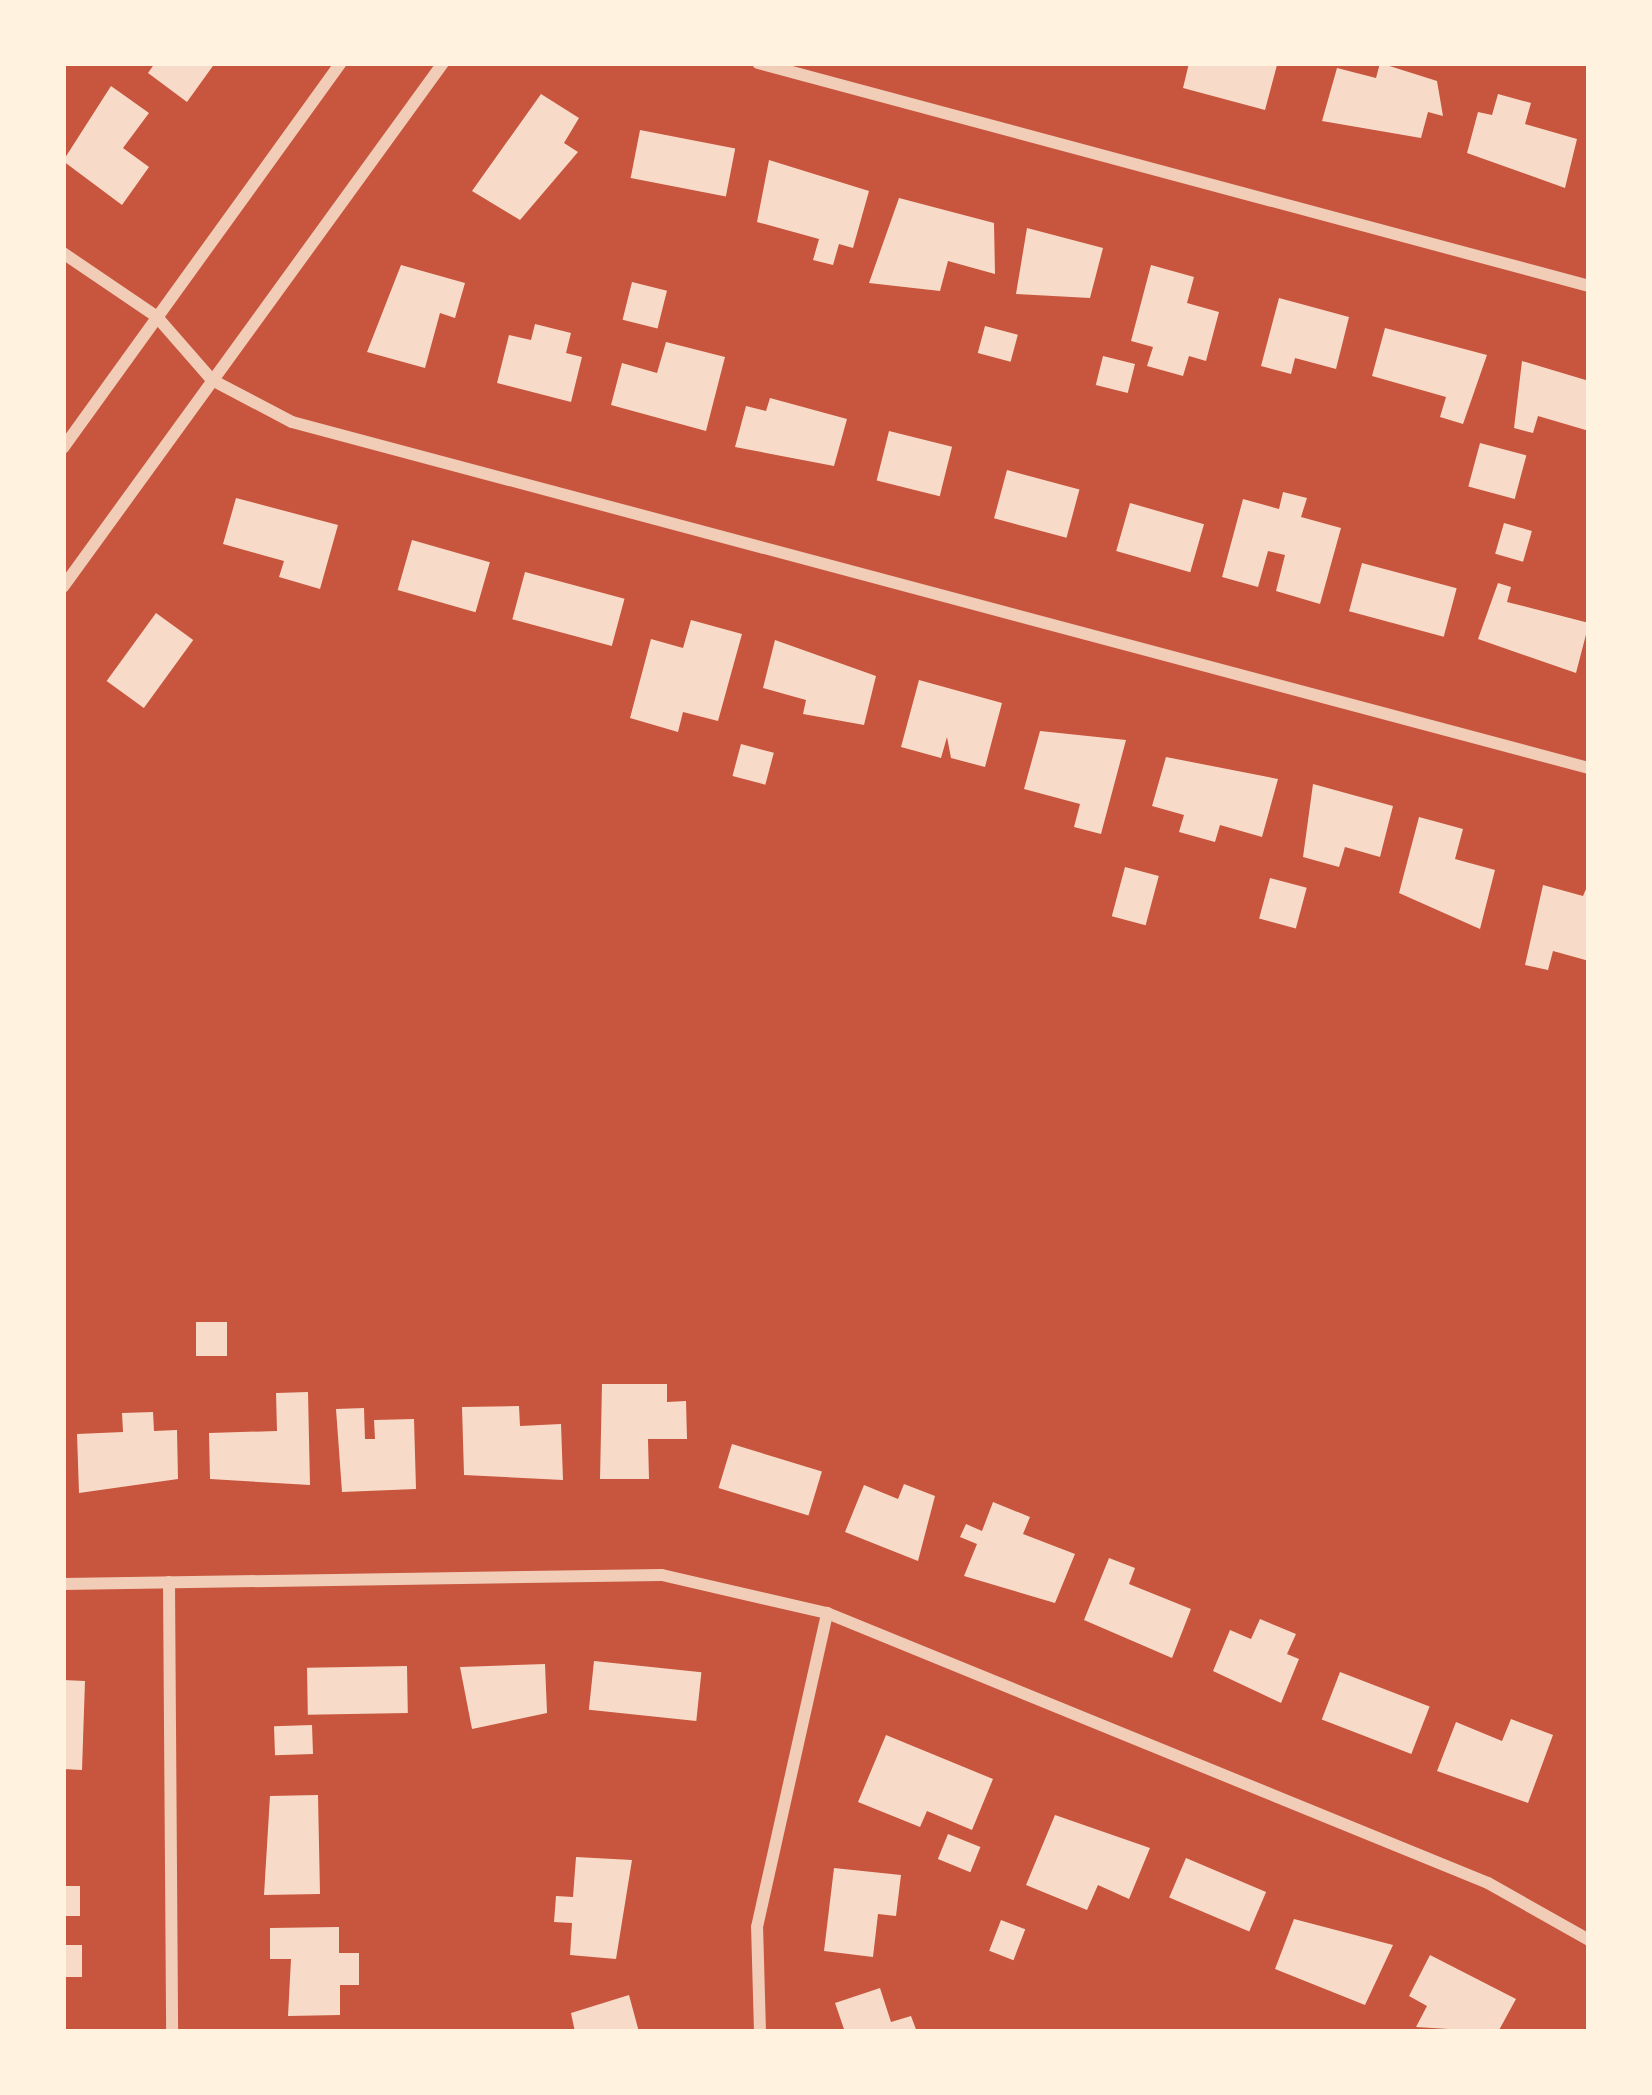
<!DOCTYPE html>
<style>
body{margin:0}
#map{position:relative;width:1652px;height:2095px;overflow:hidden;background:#c8553d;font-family:Rubik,sans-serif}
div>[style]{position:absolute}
.building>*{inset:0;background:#f7dbc8;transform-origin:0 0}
.minor>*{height:12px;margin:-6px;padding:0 6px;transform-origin:6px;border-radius:6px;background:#f1ccb7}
span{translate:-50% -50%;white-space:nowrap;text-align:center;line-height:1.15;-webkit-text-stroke:10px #fff3e0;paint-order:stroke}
.frame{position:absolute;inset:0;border:66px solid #fff3e0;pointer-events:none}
</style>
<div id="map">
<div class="building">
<div style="clip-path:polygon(155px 63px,215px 63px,187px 102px,148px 73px)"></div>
<div style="clip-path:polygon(1189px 63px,1277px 65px,1265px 110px,1183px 88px)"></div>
<div style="clip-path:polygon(1380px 63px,1437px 81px,1443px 116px,1428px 112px,1421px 138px,1322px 121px,1337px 68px,1376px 78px)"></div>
<div style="clip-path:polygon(111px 86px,149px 113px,123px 148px,149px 167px,122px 205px,63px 161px)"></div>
<div style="clip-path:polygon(541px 94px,579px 118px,564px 143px,578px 152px,520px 220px,472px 191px)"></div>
<div style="clip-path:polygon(1498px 94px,1531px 103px,1525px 124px,1577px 139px,1565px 188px,1467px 153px,1478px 112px,1492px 115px)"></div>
<div style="left:640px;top:130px;width:97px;height:49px;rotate:11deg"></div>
<div style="clip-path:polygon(769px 160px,869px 191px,853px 248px,839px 244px,833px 265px,813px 260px,819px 239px,757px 222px)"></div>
<div style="clip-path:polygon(899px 198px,994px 223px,995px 274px,948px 261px,940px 291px,869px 283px)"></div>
<div style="clip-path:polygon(1027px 228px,1103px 248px,1090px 298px,1016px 294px)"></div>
<div style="clip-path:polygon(401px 265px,465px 283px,455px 318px,440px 313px,425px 368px,367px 352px)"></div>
<div style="clip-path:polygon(1151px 265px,1194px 277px,1187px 303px,1219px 312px,1206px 361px,1189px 356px,1183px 376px,1147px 366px,1153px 347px,1131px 341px)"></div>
<div style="left:632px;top:282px;width:36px;height:39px;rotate:14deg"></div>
<div style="clip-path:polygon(1279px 298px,1349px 317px,1336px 369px,1295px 358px,1291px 374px,1261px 366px)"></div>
<div style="clip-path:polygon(535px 324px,571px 333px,566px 353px,582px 357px,571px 402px,497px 383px,509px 335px,531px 340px)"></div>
<div style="left:985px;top:326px;width:34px;height:28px;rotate:15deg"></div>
<div style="clip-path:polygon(1385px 328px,1487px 355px,1463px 424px,1440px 417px,1446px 397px,1372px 376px)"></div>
<div style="clip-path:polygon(666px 342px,725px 357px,706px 431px,611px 405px,622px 363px,657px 373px)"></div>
<div style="left:1103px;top:356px;width:33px;height:30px;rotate:14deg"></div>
<div style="clip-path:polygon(1522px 361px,1589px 381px,1589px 431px,1538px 416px,1533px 433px,1514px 428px)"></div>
<div style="clip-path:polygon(770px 398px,847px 419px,834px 466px,735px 447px,746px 406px,766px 411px)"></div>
<div style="left:889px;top:431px;width:65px;height:51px;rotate:14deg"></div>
<div style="left:1480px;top:443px;width:48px;height:45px;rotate:15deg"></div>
<div style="left:1007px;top:470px;width:75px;height:50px;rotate:15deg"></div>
<div style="clip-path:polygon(1283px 492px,1307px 498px,1301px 517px,1341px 528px,1320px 604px,1276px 591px,1285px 555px,1268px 551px,1258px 587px,1222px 577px,1243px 499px,1279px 509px)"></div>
<div style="clip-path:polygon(236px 498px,338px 525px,320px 589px,279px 577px,284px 561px,223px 544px)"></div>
<div style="left:1130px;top:503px;width:77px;height:50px;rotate:16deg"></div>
<div style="left:1504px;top:523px;width:29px;height:32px;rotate:16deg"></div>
<div style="left:412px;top:540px;width:81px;height:52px;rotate:16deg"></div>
<div style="left:1362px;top:563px;width:98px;height:50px;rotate:15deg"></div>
<div style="left:525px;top:572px;width:103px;height:49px;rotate:15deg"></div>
<div style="clip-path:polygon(1498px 583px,1511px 587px,1507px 602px,1589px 623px,1576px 673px,1478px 639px)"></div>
<div style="left:156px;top:613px;width:46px;height:84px;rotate:36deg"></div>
<div style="clip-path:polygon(691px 620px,742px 634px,718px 721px,683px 712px,678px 732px,630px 718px,651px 639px,683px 648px)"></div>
<div style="clip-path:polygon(775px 640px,876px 676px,864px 725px,803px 714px,806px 700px,763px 688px)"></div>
<div style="clip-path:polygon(919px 680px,1002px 703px,985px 767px,951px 758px,947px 737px,941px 758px,901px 747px)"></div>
<div style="clip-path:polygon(1040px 731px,1126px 740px,1101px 834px,1074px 827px,1080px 804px,1024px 789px)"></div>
<div style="left:741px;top:744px;width:34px;height:33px;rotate:15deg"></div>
<div style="clip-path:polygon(1166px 757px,1278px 779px,1262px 837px,1220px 825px,1215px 842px,1179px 832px,1184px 815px,1152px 806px)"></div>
<div style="clip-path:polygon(1313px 784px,1393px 806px,1380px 857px,1345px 847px,1339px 867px,1303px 857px)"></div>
<div style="clip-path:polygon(1419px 817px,1463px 829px,1455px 859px,1495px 870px,1480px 929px,1399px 893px)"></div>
<div style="left:1125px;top:867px;width:35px;height:51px;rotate:15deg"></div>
<div style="left:1270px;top:878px;width:38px;height:42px;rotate:15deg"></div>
<div style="clip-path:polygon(1589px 882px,1589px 961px,1553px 951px,1548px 970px,1525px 965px,1543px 885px,1583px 896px)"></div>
<div style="left:196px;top:1322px;width:31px;height:34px"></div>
<div style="clip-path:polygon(602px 1384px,667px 1384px,667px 1402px,686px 1401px,687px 1439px,648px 1439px,649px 1479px,600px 1479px)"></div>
<div style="clip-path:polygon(308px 1392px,310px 1485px,210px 1479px,209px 1433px,277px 1431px,276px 1393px)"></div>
<div style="clip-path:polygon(519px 1406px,520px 1426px,561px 1424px,563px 1480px,464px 1475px,462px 1407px)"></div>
<div style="clip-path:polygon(364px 1408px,365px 1439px,375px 1439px,374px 1420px,414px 1419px,416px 1489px,342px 1492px,336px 1409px)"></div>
<div style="clip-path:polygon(153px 1412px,154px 1431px,177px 1430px,178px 1479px,79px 1493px,77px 1434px,123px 1432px,122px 1413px)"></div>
<div style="left:732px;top:1444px;width:94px;height:46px;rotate:17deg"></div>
<div style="clip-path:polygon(904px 1484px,935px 1496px,918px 1561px,845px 1532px,864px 1485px,898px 1499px)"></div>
<div style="clip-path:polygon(993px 1502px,1030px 1517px,1023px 1534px,1075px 1554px,1055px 1603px,964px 1576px,977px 1544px,960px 1537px,966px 1524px,982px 1531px)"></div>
<div style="clip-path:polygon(1109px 1558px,1135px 1568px,1129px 1584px,1191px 1609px,1172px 1658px,1084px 1620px)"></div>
<div style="clip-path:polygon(1260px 1619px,1296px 1634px,1287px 1654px,1299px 1659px,1281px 1703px,1213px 1671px,1230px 1630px,1251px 1639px)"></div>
<div style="left:594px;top:1661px;width:108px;height:49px;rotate:6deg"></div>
<div style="clip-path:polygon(545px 1664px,547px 1713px,472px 1729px,460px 1667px)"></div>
<div style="left:407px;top:1666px;width:47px;height:100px;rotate:89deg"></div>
<div style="left:1340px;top:1672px;width:96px;height:51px;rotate:21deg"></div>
<div style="clip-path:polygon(63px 1680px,85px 1681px,82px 1770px,63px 1769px)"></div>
<div style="clip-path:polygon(1511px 1719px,1553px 1735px,1528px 1803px,1437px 1771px,1456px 1722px,1502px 1741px)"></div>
<div style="left:312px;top:1725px;width:29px;height:38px;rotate:88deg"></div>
<div style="clip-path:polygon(886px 1735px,993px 1779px,972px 1830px,927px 1811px,920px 1827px,858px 1802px)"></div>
<div style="clip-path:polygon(318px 1795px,320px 1894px,264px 1895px,270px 1796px)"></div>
<div style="clip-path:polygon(1055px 1815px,1150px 1848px,1129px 1899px,1098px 1885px,1087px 1910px,1026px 1885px)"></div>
<div style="left:948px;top:1834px;width:35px;height:27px;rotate:22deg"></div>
<div style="clip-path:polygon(576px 1857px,632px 1860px,616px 1959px,570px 1955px,572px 1923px,554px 1922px,556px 1896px,573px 1897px)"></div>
<div style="left:1186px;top:1858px;width:87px;height:43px;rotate:23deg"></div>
<div style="clip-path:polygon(834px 1868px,901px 1875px,896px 1916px,878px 1914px,873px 1957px,824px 1951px)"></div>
<div style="left:63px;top:1886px;width:17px;height:30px"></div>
<div style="clip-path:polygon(1294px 1919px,1393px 1945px,1365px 2005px,1275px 1969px)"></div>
<div style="left:1001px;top:1920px;width:26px;height:33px;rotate:21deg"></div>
<div style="clip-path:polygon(339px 1927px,339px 1953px,359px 1953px,359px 1985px,340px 1985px,340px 2015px,288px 2016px,291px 1959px,270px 1959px,270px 1928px)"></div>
<div style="left:63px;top:1945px;width:19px;height:32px"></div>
<div style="clip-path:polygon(1430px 1955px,1516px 1999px,1498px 2032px,1416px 2027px,1427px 2006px,1409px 1996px)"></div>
<div style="clip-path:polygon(880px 1988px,891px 2022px,911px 2016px,917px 2032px,845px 2032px,835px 2003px)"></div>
<div style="clip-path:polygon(629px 1995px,639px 2032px,575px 2032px,571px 2013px)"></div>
</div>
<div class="minor">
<div style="left:758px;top:63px;width:860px;rotate:15.02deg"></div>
<div style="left:63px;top:253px;width:114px;rotate:34.2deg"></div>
<div style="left:157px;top:317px;width:84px;rotate:48.9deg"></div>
<div style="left:212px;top:380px;width:90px;rotate:27.7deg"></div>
<div style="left:292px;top:422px;width:1342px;rotate:14.94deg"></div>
<div style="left:63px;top:448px;width:475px;rotate:-54.2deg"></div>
<div style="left:63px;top:587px;width:647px;rotate:-54.05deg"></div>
<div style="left:169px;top:1582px;width:450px;rotate:89.6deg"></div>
<div style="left:63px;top:1584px;width:599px;rotate:-0.86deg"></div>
<div style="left:662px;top:1575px;width:169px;rotate:13deg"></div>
<div style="left:827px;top:1613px;width:714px;rotate:22.22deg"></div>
<div style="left:1488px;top:1883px;width:116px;rotate:29.4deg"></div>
<div style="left:760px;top:2032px;width:105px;rotate:-91.6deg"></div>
<div style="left:757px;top:1927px;width:322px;rotate:-77.4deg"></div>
</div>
<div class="frame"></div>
</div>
